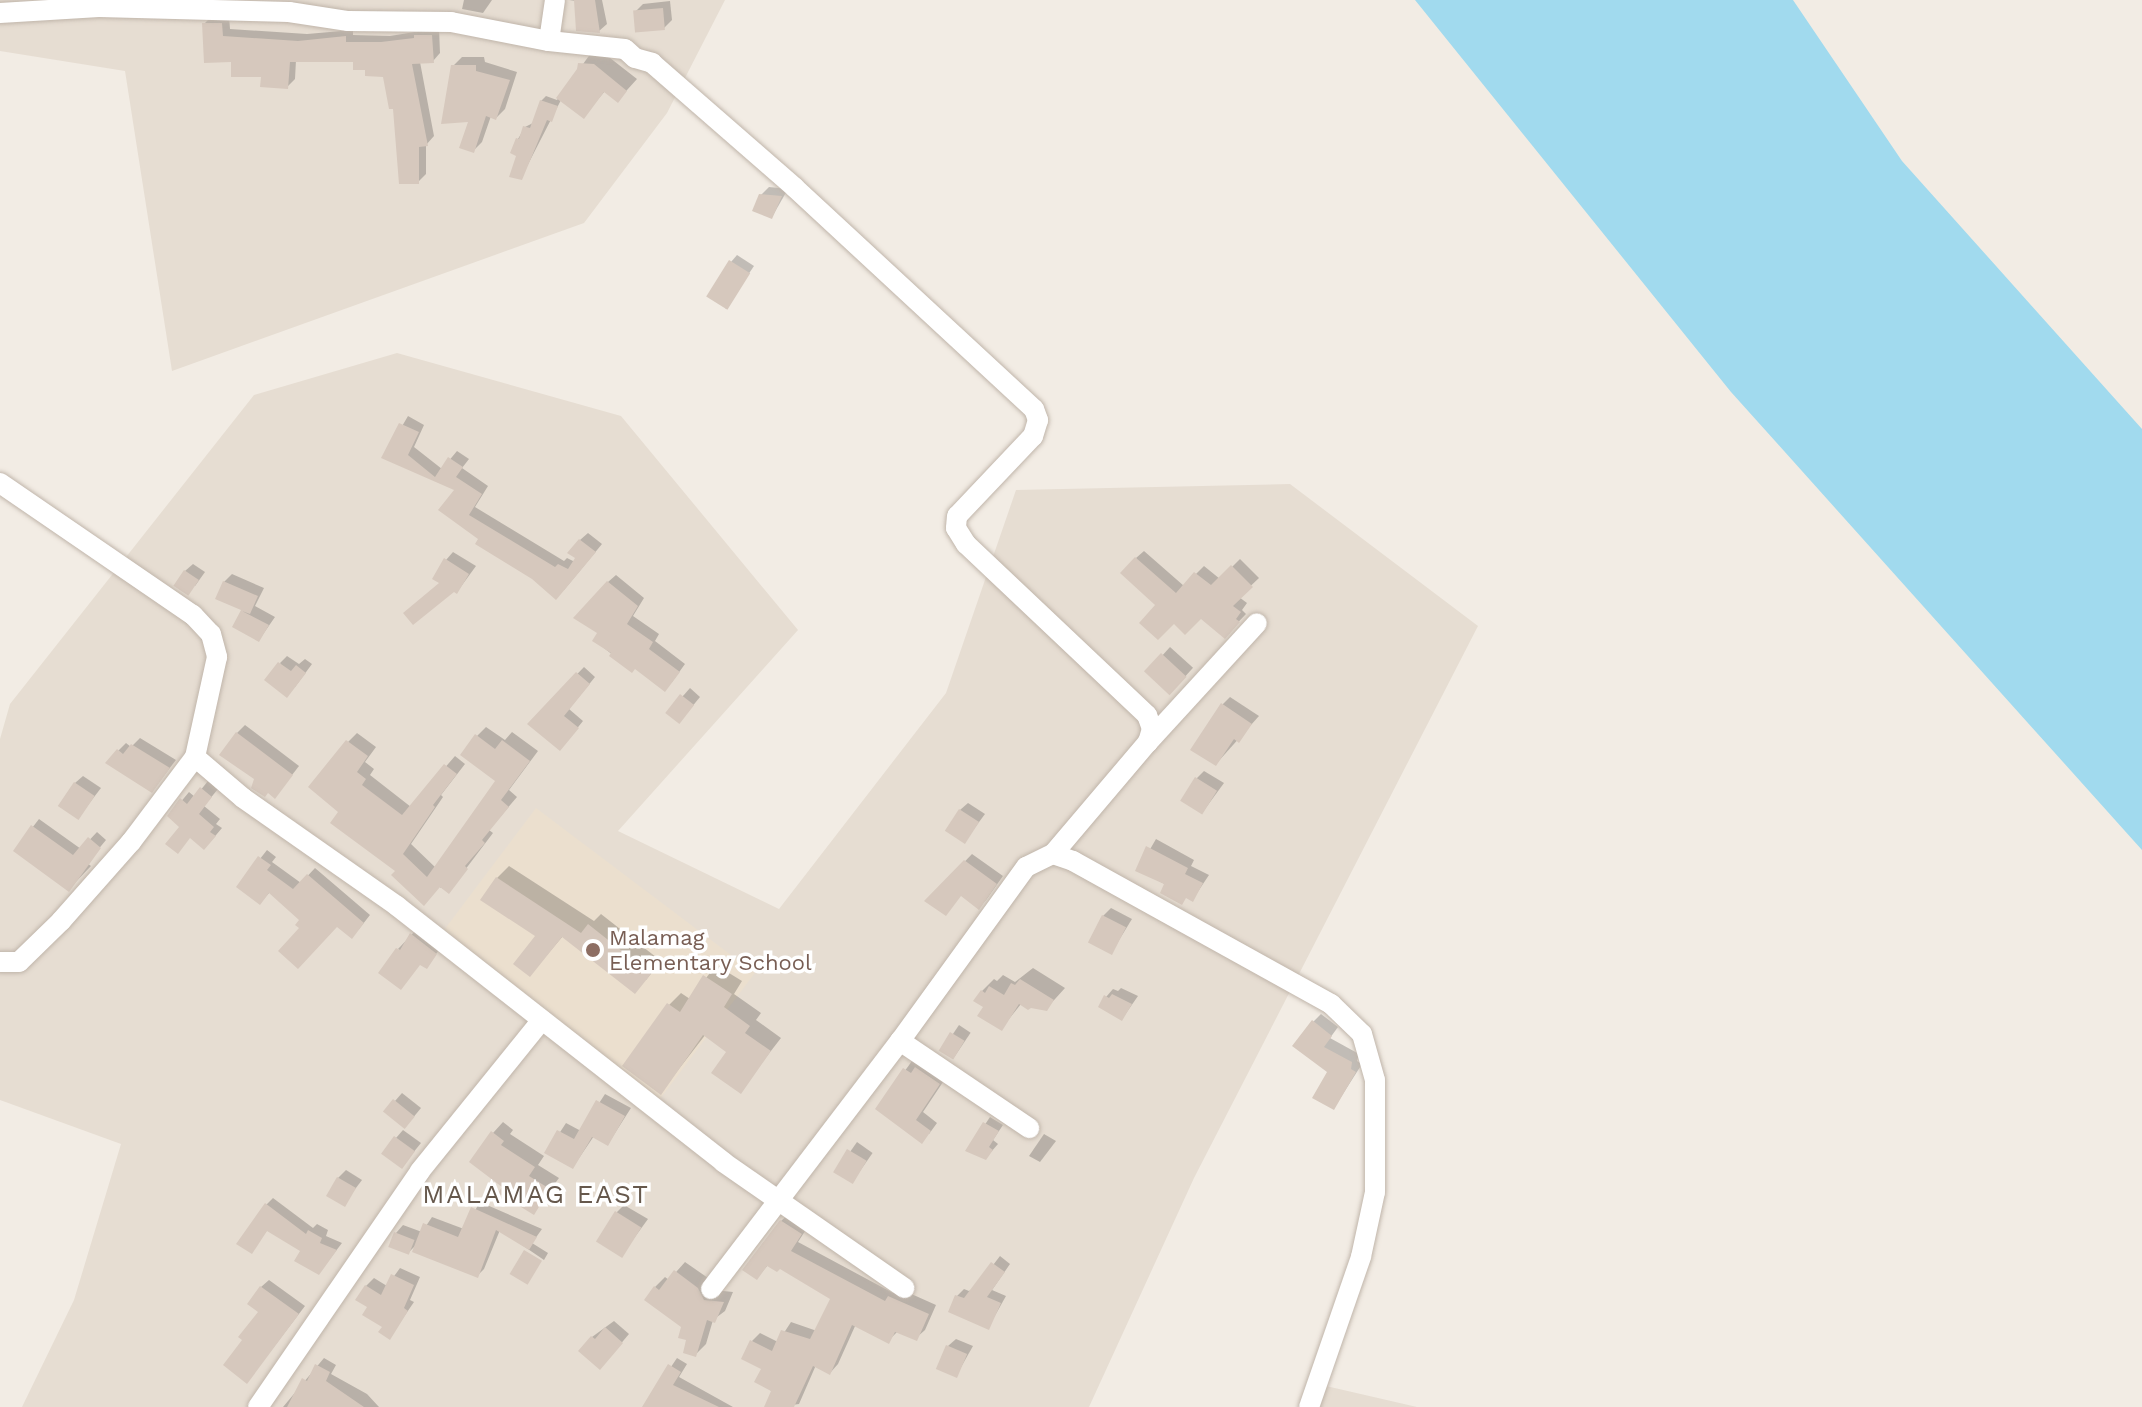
<!DOCTYPE html>
<style>
body{margin:0}
#map{position:relative;width:2142px;height:1407px;overflow:hidden;background:#f2ece4;font-family:"Work Sans",sans-serif}
div>[style]{position:absolute}
.residential>*{inset:0;background:#e6ddd2}
.education>*{inset:0;background:#ebdfce;transform-origin:0 0}
.water>*{inset:0;background:#a1daee}
.shadow>*{inset:0;background:#0003;transform-origin:0 0}
.building>*{inset:0;background:#d6c8bd;transform-origin:0 0}
.roads{filter:drop-shadow(0 0 2px #c0b5aa) drop-shadow(0 0 2px #c0b5aa)}
.street>*{height:20px;margin:-10px;padding:0 10px;transform-origin:10px;border-radius:10px;background:#fff}
.dots>*{width:22px;height:22px;translate:-50% -50%;box-sizing:border-box;border:4px solid #fff;border-radius:50%}
span{translate:-50% -50%;white-space:nowrap;text-align:center;line-height:1.15;-webkit-text-stroke:7px #fff;paint-order:stroke}
.education-label{font-size:22px;color:#785e54}
.left{translate:0 -50%;text-align:left}
.quarter-label{font-size:26px;color:#66584c;letter-spacing:2px}
</style>
<div id="map">
<div class="residential">
<div style="clip-path:polygon(0 0,725px 0,667px 113px,584px 223px,172px 371px,125px 71px,0 51px)"></div>
<div style="clip-path:polygon(397px 353px,621px 416px,798px 630px,618px 831px,779px 909px,946px 693px,1016px 490px,1290px 484px,1478px 626px,1194px 1178px,1089px 1407px,22px 1407px,74px 1300px,121px 1144px,0 1100px,0 739px,10px 704px,254px 395px)"></div>
<div style="clip-path:polygon(1313px 1383px,1417px 1407px,1303px 1407px)"></div>
</div>
<div class="education">
<div style="left:536px;top:808px;width:274px;height:159px;rotate:37deg"></div>
</div>
<div class="water">
<div style="clip-path:polygon(1415px 0,1793px 0,1902px 161px,2142px 429px,2142px 850px,1731px 392px)"></div>
</div>
<div class="shadow">
<div style="clip-path:polygon(464px 0,492px 0,483px 13px,462px 9px)"></div>
<div style="clip-path:polygon(569px 0,602px 0,607px 24px,599px 31px,576px 1px)"></div>
<div style="clip-path:polygon(670px 1px,672px 20px,664px 28px,635px 12px,643px 4px)"></div>
<div style="clip-path:polygon(212px 16px,229px 16px,230px 29px,307px 34px,353px 30px,353px 35px,390px 36px,439px 28px,440px 53px,433px 61px,420px 62px,434px 136px,426px 145px,426px 174px,418px 182px,384px 75px,355px 60px,296px 60px,295px 79px,288px 86px,233px 60px,204px 24px)"></div>
<div style="clip-path:polygon(591px 53px,605px 54px,637px 79px,618px 100px,605px 91px,584px 116px,561px 100px,521px 178px,518px 139px,525px 127px,533px 123px,541px 101px,546px 96px,557px 100px)"></div>
<div style="clip-path:polygon(462px 57px,484px 57px,485px 62px,517px 72px,505px 109px,496px 118px,491px 116px,482px 142px,473px 151px,471px 119px,453px 66px)"></div>
<div style="clip-path:polygon(769px 187px,788px 189px,772px 217px,761px 195px)"></div>
<div style="clip-path:polygon(737px 255px,754px 266px,725px 309px,731px 262px)"></div>
<div style="clip-path:polygon(408px 416px,424px 425px,414px 447px,442px 469px,457px 451px,469px 459px,462px 468px,488px 486px,475px 507px,564px 561px,567px 558px,575px 562px,580px 540px,588px 533px,602px 544px,564px 590px,441px 510px,457px 489px,384px 457px)"></div>
<div style="clip-path:polygon(1144px 551px,1184px 586px,1204px 566px,1220px 579px,1240px 559px,1259px 578px,1239px 597px,1247px 603px,1242px 610px,1246px 614px,1225px 636px,1201px 617px,1158px 604px,1136px 558px)"></div>
<div style="clip-path:polygon(453px 552px,476px 566px,457px 592px,441px 582px,446px 560px)"></div>
<div style="clip-path:polygon(193px 564px,205px 572px,195px 586px,185px 571px)"></div>
<div style="clip-path:polygon(232px 574px,264px 588px,255px 606px,275px 617px,259px 640px,235px 626px,244px 609px,224px 582px)"></div>
<div style="clip-path:polygon(616px 575px,644px 598px,633px 616px,659px 634px,655px 641px,685px 664px,672px 682px,635px 667px,632px 670px,595px 641px,600px 633px,608px 582px)"></div>
<div style="left:1170px;top:647px;width:31px;height:33px;rotate:42deg"></div>
<div style="clip-path:polygon(287px 656px,299px 664px,305px 659px,312px 664px,295px 687px,280px 663px)"></div>
<div style="clip-path:polygon(584px 667px,595px 677px,569px 709px,583px 721px,566px 742px,530px 723px)"></div>
<div style="clip-path:polygon(690px 688px,700px 697px,686px 714px,668px 713px)"></div>
<div style="clip-path:polygon(1230px 697px,1259px 716px,1216px 764px,1223px 704px)"></div>
<div style="clip-path:polygon(245px 725px,299px 766px,282px 788px,256px 778px,237px 733px)"></div>
<div style="clip-path:polygon(486px 727px,505px 740px,512px 732px,538px 751px,509px 790px,517px 797px,489px 830px,493px 833px,449px 891px,398px 870px,341px 812px,348px 742px,357px 733px,376px 747px,365px 762px,374px 769px,370px 775px,411px 807px,455px 756px,465px 764px,441px 795px,443px 797px,411px 844px,436px 868px,498px 781px,477px 736px)"></div>
<div style="clip-path:polygon(140px 738px,176px 760px,159px 782px,118px 751px,126px 743px,131px 747px)"></div>
<div style="clip-path:polygon(1204px 771px,1224px 783px,1202px 813px,1197px 778px)"></div>
<div style="clip-path:polygon(83px 776px,101px 788px,78px 818px,75px 783px)"></div>
<div style="clip-path:polygon(208px 781px,218px 789px,204px 806px,220px 819px,216px 824px,222px 828px,211px 841px,169px 816px,189px 792px,195px 797px)"></div>
<div style="clip-path:polygon(968px 803px,985px 814px,965px 841px,960px 810px)"></div>
<div style="clip-path:polygon(39px 819px,81px 849px,97px 832px,106px 840px,87px 863px,91px 866px,69px 889px,15px 850px)"></div>
<div style="clip-path:polygon(1156px 839px,1194px 860px,1191px 866px,1209px 875px,1193px 899px,1138px 870px)"></div>
<div style="clip-path:polygon(267px 850px,276px 857px,272px 862px,301px 883px,315px 868px,370px 915px,359px 929px,337px 924px,302px 928px,302px 920px,270px 892px,260px 903px,238px 887px)"></div>
<div style="clip-path:polygon(972px 854px,1003px 876px,986px 900px,979px 907px,962px 894px,927px 901px)"></div>
<div style="clip-path:polygon(509px 866px,594px 921px,601px 914px,661px 961px,646px 980px,563px 936px,530px 975px,538px 936px,497px 878px)"></div>
<div style="clip-path:polygon(1111px 908px,1132px 919px,1111px 953px,1103px 916px)"></div>
<div style="clip-path:polygon(418px 928px,442px 946px,427px 966px,398px 949px)"></div>
<div style="clip-path:polygon(716px 965px,742px 981px,734px 994px,761px 1013px,756px 1020px,781px 1038px,740px 1091px,729px 1051px,706px 1034px,661px 1092px,669px 1005px,681px 993px,690px 999px)"></div>
<div style="clip-path:polygon(1033px 968px,1065px 988px,1046px 1009px,1021px 1004px,1001px 1029px,986px 1007px,982px 991px,994px 979px,997px 981px,1003px 975px,1015px 982px)"></div>
<div style="clip-path:polygon(1121px 988px,1138px 996px,1122px 1019px,1106px 997px,1113px 989px,1118px 991px)"></div>
<div style="clip-path:polygon(1321px 1014px,1338px 1027px,1330px 1038px,1359px 1054px,1357px 1061px,1362px 1064px,1334px 1108px,1329px 1071px,1313px 1022px)"></div>
<div style="left:959px;top:1025px;width:14px;height:31px;rotate:34deg"></div>
<div style="clip-path:polygon(912px 1061px,947px 1076px,923px 1112px,937px 1123px,929px 1134px,878px 1108px)"></div>
<div style="clip-path:polygon(402px 1093px,421px 1108px,412px 1119px,395px 1101px)"></div>
<div style="clip-path:polygon(605px 1094px,631px 1108px,608px 1144px,594px 1136px,573px 1167px,547px 1152px,566px 1123px,581px 1131px)"></div>
<div style="clip-path:polygon(990px 1117px,1003px 1125px,993px 1140px,998px 1144px,991px 1152px,968px 1150px)"></div>
<div style="clip-path:polygon(503px 1122px,513px 1130px,510px 1134px,544px 1156px,538px 1165px,559px 1178px,533px 1213px,505px 1187px,493px 1133px)"></div>
<div style="clip-path:polygon(403px 1130px,421px 1143px,408px 1159px,396px 1138px)"></div>
<div style="clip-path:polygon(1044px 1134px,1056px 1141px,1040px 1162px,1029px 1156px)"></div>
<div style="left:857px;top:1142px;width:19px;height:36px;rotate:35deg"></div>
<div style="clip-path:polygon(346px 1170px,362px 1180px,343px 1205px,338px 1178px)"></div>
<div style="clip-path:polygon(273px 1198px,313px 1228px,317px 1224px,328px 1230px,326px 1236px,342px 1243px,319px 1273px,303px 1250px,268px 1229px,252px 1251px,266px 1205px)"></div>
<div style="clip-path:polygon(480px 1202px,542px 1229px,532px 1243px,548px 1253px,544px 1260px,500px 1230px,484px 1269px,477px 1276px,418px 1243px,409px 1252px,396px 1233px,403px 1225px,422px 1232px,432px 1217px,464px 1229px)"></div>
<div style="clip-path:polygon(624px 1205px,648px 1219px,621px 1256px,617px 1212px)"></div>
<div style="clip-path:polygon(790px 1213px,809px 1225px,798px 1242px,893px 1293px,898px 1288px,936px 1305px,925px 1330px,916px 1338px,898px 1331px,888px 1341px,856px 1324px,838px 1364px,830px 1373px,816px 1365px,799px 1404px,777px 1407px,752px 1341px,760px 1333px,778px 1342px,791px 1322px,817px 1331px,832px 1298px,780px 1267px,768px 1265px,757px 1278px,781px 1221px)"></div>
<div style="clip-path:polygon(1000px 1256px,1010px 1264px,992px 1290px,1006px 1296px,988px 1328px,957px 1296px,964px 1289px,969px 1291px,977px 1286px)"></div>
<div style="clip-path:polygon(685px 1262px,708px 1278px,714px 1290px,733px 1292px,725px 1311px,713px 1320px,706px 1344px,696px 1354px,684px 1326px,655px 1287px,665px 1277px,669px 1280px)"></div>
<div style="clip-path:polygon(400px 1268px,420px 1277px,410px 1300px,414px 1302px,390px 1337px,369px 1306px,366px 1286px,374px 1278px,387px 1286px)"></div>
<div style="clip-path:polygon(269px 1280px,305px 1306px,247px 1382px,261px 1312px,261px 1287px)"></div>
<div style="clip-path:polygon(614px 1321px,629px 1334px,607px 1360px,592px 1337px)"></div>
<div style="clip-path:polygon(956px 1339px,973px 1346px,956px 1376px,948px 1346px)"></div>
<div style="clip-path:polygon(324px 1358px,336px 1365px,331px 1374px,367px 1394px,379px 1407px,283px 1407px)"></div>
<div style="clip-path:polygon(677px 1358px,687px 1364px,679px 1377px,733px 1407px,653px 1407px,646px 1404px)"></div>
</div>
<div class="building">
<div style="clip-path:polygon(574px 0,595px 0,600px 33px,576px 31px)"></div>
<div style="left:663px;top:8px;width:22px;height:30px;rotate:85deg"></div>
<div style="clip-path:polygon(202px 23px,222px 23px,223px 36px,298px 41px,346px 36px,346px 42px,381px 42px,414px 38px,414px 35px,432px 35px,434px 63px,412px 64px,428px 146px,419px 147px,419px 184px,399px 184px,393px 109px,389px 109px,383px 77px,365px 76px,365px 70px,353px 70px,353px 62px,290px 62px,288px 89px,260px 87px,261px 77px,231px 77px,231px 62px,204px 63px)"></div>
<div style="clip-path:polygon(578px 63px,594px 64px,627px 91px,618px 103px,604px 92px,584px 119px,556px 98px,577px 69px)"></div>
<div style="clip-path:polygon(451px 65px,476px 65px,476px 71px,510px 80px,496px 120px,486px 116px,474px 153px,459px 148px,468px 122px,441px 124px)"></div>
<div style="clip-path:polygon(540px 100px,558px 106px,552px 122px,547px 120px,522px 180px,509px 177px,516px 156px,510px 153px,516px 138px,519px 139px,523px 126px,530px 128px)"></div>
<div style="clip-path:polygon(759px 194px,782px 196px,772px 219px,752px 211px)"></div>
<div style="left:729px;top:260px;width:25px;height:43px;rotate:32deg"></div>
<div style="clip-path:polygon(399px 423px,419px 432px,408px 455px,435px 477px,448px 457px,463px 467px,456px 477px,482px 494px,469px 515px,555px 567px,558px 564px,568px 569px,575px 558px,567px 553px,579px 539px,596px 552px,556px 600px,532px 579px,475px 544px,478px 539px,438px 510px,454px 490px,381px 458px)"></div>
<div style="clip-path:polygon(1135px 557px,1176px 593px,1194px 572px,1211px 585px,1231px 565px,1253px 587px,1233px 606px,1241px 612px,1236px 619px,1240px 622px,1225px 639px,1201px 619px,1185px 635px,1174px 624px,1158px 640px,1139px 623px,1155px 605px,1120px 573px)"></div>
<div style="clip-path:polygon(444px 558px,469px 574px,457px 594px,454px 592px,413px 625px,403px 613px,439px 583px,432px 579px)"></div>
<div style="left:184px;top:570px;width:18px;height:19px;rotate:34deg"></div>
<div style="clip-path:polygon(223px 581px,258px 596px,250px 614px,242px 611px,269px 625px,259px 642px,232px 627px,241px 610px,215px 599px)"></div>
<div style="clip-path:polygon(607px 581px,638px 606px,627px 624px,653px 642px,649px 649px,680px 672px,665px 692px,635px 669px,632px 673px,609px 656px,611px 653px,592px 641px,597px 633px,573px 618px)"></div>
<div style="left:1161px;top:653px;width:35px;height:25px;rotate:43deg"></div>
<div style="clip-path:polygon(278px 662px,291px 671px,296px 665px,306px 673px,287px 698px,264px 680px)"></div>
<div style="clip-path:polygon(576px 672px,590px 684px,564px 716px,579px 728px,560px 751px,527px 724px)"></div>
<div style="left:680px;top:694px;width:18px;height:24px;rotate:38deg"></div>
<div style="clip-path:polygon(1221px 703px,1252px 724px,1239px 743px,1234px 739px,1216px 766px,1190px 750px)"></div>
<div style="clip-path:polygon(236px 732px,293px 775px,275px 799px,268px 793px,265px 797px,251px 788px,254px 779px,219px 755px)"></div>
<div style="clip-path:polygon(475px 734px,495px 749px,502px 740px,530px 761px,501px 800px,509px 807px,482px 840px,485px 843px,465px 866px,468px 869px,449px 894px,440px 887px,424px 906px,391px 875px,395px 871px,330px 823px,338px 812px,308px 787px,346px 740px,368px 756px,357px 772px,366px 779px,362px 785px,402px 815px,444px 764px,457px 774px,433px 805px,435px 807px,403px 854px,427px 877px,495px 781px,460px 755px)"></div>
<div style="clip-path:polygon(131px 744px,170px 768px,152px 793px,105px 763px,117px 749px,123px 754px)"></div>
<div style="left:1195px;top:777px;width:26px;height:28px;rotate:32deg"></div>
<div style="left:74px;top:782px;width:25px;height:29px;rotate:34deg"></div>
<div style="clip-path:polygon(200px 787px,212px 797px,199px 814px,214px 827px,210px 832px,216px 836px,204px 850px,190px 838px,178px 854px,165px 844px,179px 827px,167px 816px,180px 798px,187px 804px)"></div>
<div style="left:959px;top:809px;width:24px;height:26px;rotate:33deg"></div>
<div style="clip-path:polygon(31px 825px,73px 855px,88px 837px,101px 848px,69px 892px,13px 851px)"></div>
<div style="clip-path:polygon(1146px 846px,1188px 868px,1185px 874px,1203px 883px,1193px 902px,1186px 898px,1182px 905px,1160px 893px,1164px 884px,1135px 871px)"></div>
<div style="clip-path:polygon(258px 856px,271px 865px,267px 870px,293px 889px,307px 874px,364px 923px,352px 939px,337px 927px,298px 969px,278px 951px,299px 928px,295px 925px,299px 920px,269px 893px,260px 905px,236px 887px)"></div>
<div style="clip-path:polygon(964px 860px,997px 884px,979px 910px,961px 896px,946px 916px,924px 901px)"></div>
<div style="clip-path:polygon(496px 877px,581px 933px,588px 924px,651px 974px,635px 994px,562px 937px,530px 977px,513px 964px,535px 936px,480px 900px)"></div>
<div style="left:1102px;top:915px;width:27px;height:31px;rotate:27deg"></div>
<div style="clip-path:polygon(410px 933px,437px 954px,427px 969px,420px 965px,401px 990px,378px 973px,396px 948px,400px 950px)"></div>
<div style="clip-path:polygon(703px 975px,732px 994px,724px 1007px,750px 1026px,745px 1033px,771px 1051px,741px 1094px,711px 1073px,726px 1052px,703px 1035px,661px 1095px,622px 1066px,667px 1003px,680px 1012px)"></div>
<div style="clip-path:polygon(1020px 979px,1054px 1000px,1047px 1011px,1031px 1008px,1028px 1010px,1019px 1004px,1002px 1031px,977px 1016px,983px 1007px,973px 1001px,981px 990px,985px 993px,989px 986px,1004px 995px,1011px 983px,1015px 985px)"></div>
<div style="clip-path:polygon(1112px 994px,1132px 1004px,1122px 1021px,1098px 1007px,1104px 995px,1109px 998px)"></div>
<div style="clip-path:polygon(1312px 1020px,1332px 1036px,1324px 1047px,1352px 1062px,1351px 1069px,1356px 1072px,1334px 1110px,1312px 1098px,1327px 1072px,1292px 1046px)"></div>
<div style="left:950px;top:1032px;width:17px;height:22px;rotate:31deg"></div>
<div style="clip-path:polygon(915px 1067px,940px 1084px,916px 1120px,931px 1131px,922px 1144px,875px 1109px,903px 1068px,911px 1073px)"></div>
<div style="left:393px;top:1099px;width:28px;height:16px;rotate:39deg"></div>
<div style="clip-path:polygon(596px 1100px,625px 1116px,608px 1146px,592px 1137px,573px 1169px,544px 1153px,557px 1130px,574px 1139px)"></div>
<div style="clip-path:polygon(983px 1122px,999px 1131px,989px 1147px,993px 1150px,986px 1160px,965px 1151px)"></div>
<div style="clip-path:polygon(491px 1131px,504px 1141px,501px 1145px,535px 1167px,529px 1176px,550px 1189px,534px 1215px,498px 1193px,502px 1187px,469px 1162px)"></div>
<div style="left:394px;top:1136px;width:26px;height:22px;rotate:36deg"></div>
<div style="left:847px;top:1149px;width:23px;height:27px;rotate:31deg"></div>
<div style="left:337px;top:1177px;width:22px;height:22px;rotate:30deg"></div>
<div style="clip-path:polygon(265px 1203px,306px 1234px,308px 1230px,322px 1238px,320px 1243px,337px 1250px,319px 1275px,294px 1261px,300px 1251px,267px 1231px,252px 1254px,236px 1244px)"></div>
<div style="clip-path:polygon(471px 1207px,537px 1237px,529px 1250px,496px 1230px,478px 1278px,412px 1252px,423px 1223px,458px 1237px)"></div>
<div style="left:615px;top:1211px;width:31px;height:36px;rotate:32deg"></div>
<div style="clip-path:polygon(780px 1220px,802px 1234px,791px 1251px,885px 1301px,888px 1296px,929px 1314px,917px 1341px,895px 1332px,889px 1344px,852px 1325px,830px 1375px,813px 1366px,794px 1407px,764px 1407px,771px 1391px,754px 1382px,761px 1369px,741px 1359px,750px 1340px,772px 1351px,781px 1330px,810px 1339px,830px 1299px,780px 1269px,777px 1272px,767px 1266px,757px 1280px,742px 1270px)"></div>
<div style="left:394px;top:1232px;width:22px;height:16px;rotate:21deg"></div>
<div style="left:524px;top:1250px;width:21px;height:28px;rotate:31deg"></div>
<div style="clip-path:polygon(991px 1262px,1005px 1272px,987px 1297px,1001px 1303px,989px 1330px,948px 1312px,955px 1295px,964px 1298px)"></div>
<div style="clip-path:polygon(674px 1270px,698px 1288px,704px 1300px,724px 1302px,715px 1323px,707px 1320px,696px 1357px,683px 1353px,686px 1340px,678px 1338px,681px 1327px,644px 1300px,654px 1286px,659px 1290px)"></div>
<div style="clip-path:polygon(391px 1274px,414px 1285px,404px 1308px,408px 1311px,390px 1340px,378px 1332px,382px 1327px,362px 1315px,367px 1307px,355px 1300px,365px 1285px,381px 1295px)"></div>
<div style="clip-path:polygon(260px 1286px,299px 1314px,247px 1384px,223px 1365px,242px 1340px,238px 1337px,258px 1312px,247px 1304px)"></div>
<div style="clip-path:polygon(605px 1327px,623px 1343px,600px 1370px,578px 1351px,591px 1336px,595px 1339px)"></div>
<div style="left:946px;top:1345px;width:23px;height:26px;rotate:23deg"></div>
<div style="clip-path:polygon(315px 1364px,330px 1372px,326px 1381px,364px 1407px,287px 1407px,302px 1378px,307px 1381px)"></div>
<div style="clip-path:polygon(668px 1364px,681px 1372px,673px 1385px,719px 1407px,642px 1407px)"></div>
</div>
<div class="roads">
<div class="street">
<div style="left:0;top:13px;width:99px;rotate:-3.5deg"></div>
<div style="left:99px;top:7px;width:190px;rotate:1.5deg"></div>
<div style="left:289px;top:12px;width:60px;rotate:8.7deg"></div>
<div style="left:348px;top:21px;width:103px;rotate:0.6deg"></div>
<div style="left:451px;top:22px;width:100px;rotate:11deg"></div>
<div style="left:549px;top:41px;width:41px;rotate:-81.7deg"></div>
<div style="left:549px;top:41px;width:76px;rotate:6deg"></div>
<div style="left:625px;top:49px;width:13px;rotate:42deg"></div>
<div style="left:635px;top:58px;width:18px;rotate:16deg"></div>
<div style="left:652px;top:63px;width:189px;rotate:41.1deg"></div>
<div style="left:794px;top:187px;width:327px;rotate:42.8deg"></div>
<div style="left:1034px;top:409px;width:12px;rotate:70deg"></div>
<div style="left:1038px;top:420px;width:17px;rotate:107deg"></div>
<div style="left:1033px;top:436px;width:110px;rotate:133.5deg"></div>
<div style="left:957px;top:516px;width:12px;rotate:95deg"></div>
<div style="left:956px;top:528px;width:19px;rotate:58deg"></div>
<div style="left:966px;top:544px;width:249px;rotate:43.4deg"></div>
<div style="left:1147px;top:715px;width:15px;rotate:70deg"></div>
<div style="left:1152px;top:729px;width:14px;rotate:107deg"></div>
<div style="left:0;top:483px;width:234px;rotate:34.4deg"></div>
<div style="left:193px;top:615px;width:26px;rotate:47deg"></div>
<div style="left:211px;top:634px;width:24px;rotate:75deg"></div>
<div style="left:217px;top:657px;width:102px;rotate:102.4deg"></div>
<div style="left:195px;top:757px;width:63px;rotate:40.5deg"></div>
<div style="left:243px;top:798px;width:188px;rotate:35deg"></div>
<div style="left:397px;top:906px;width:415px;rotate:38.1deg"></div>
<div style="left:723px;top:1162px;width:221px;rotate:34.8deg"></div>
<div style="left:1053px;top:854px;width:147px;rotate:-49.7deg"></div>
<div style="left:1148px;top:742px;width:161px;rotate:-47.5deg"></div>
<div style="left:0;top:962px;width:19px"></div>
<div style="left:19px;top:962px;width:59px;rotate:-44.3deg"></div>
<div style="left:61px;top:921px;width:106px;rotate:-48.5deg"></div>
<div style="left:131px;top:842px;width:106px;rotate:-53deg"></div>
<div style="left:900px;top:1041px;width:156px;rotate:34deg"></div>
<div style="left:711px;top:1289px;width:312px;rotate:-52.7deg"></div>
<div style="left:900px;top:1041px;width:215px;rotate:-54.1deg"></div>
<div style="left:1026px;top:867px;width:30px;rotate:-26deg"></div>
<div style="left:1053px;top:854px;width:21px;rotate:19deg"></div>
<div style="left:1073px;top:861px;width:295px;rotate:29deg"></div>
<div style="left:1331px;top:1004px;width:43px;rotate:44.1deg"></div>
<div style="left:1362px;top:1034px;width:48px;rotate:74.2deg"></div>
<div style="left:1375px;top:1080px;width:112px;rotate:90deg"></div>
<div style="left:1375px;top:1192px;width:66px;rotate:102.2deg"></div>
<div style="left:1361px;top:1257px;width:159px;rotate:109.1deg"></div>
<div style="left:258px;top:1407px;width:286px;rotate:-55.5deg"></div>
<div style="left:420px;top:1171px;width:194px;rotate:-51.1deg"></div>
</div>
</div>
<div class="dots">
<div style="left:593px;top:950px;background:#8d6e63"></div>
</div>
<div class="education-label">
<span class="left" style="left:609px;top:950px">Malamag<br>Elementary School</span>
</div>
<div class="quarter-label">
<span style="left:536px;top:1195px">MALAMAG EAST</span>
</div>
</div>
